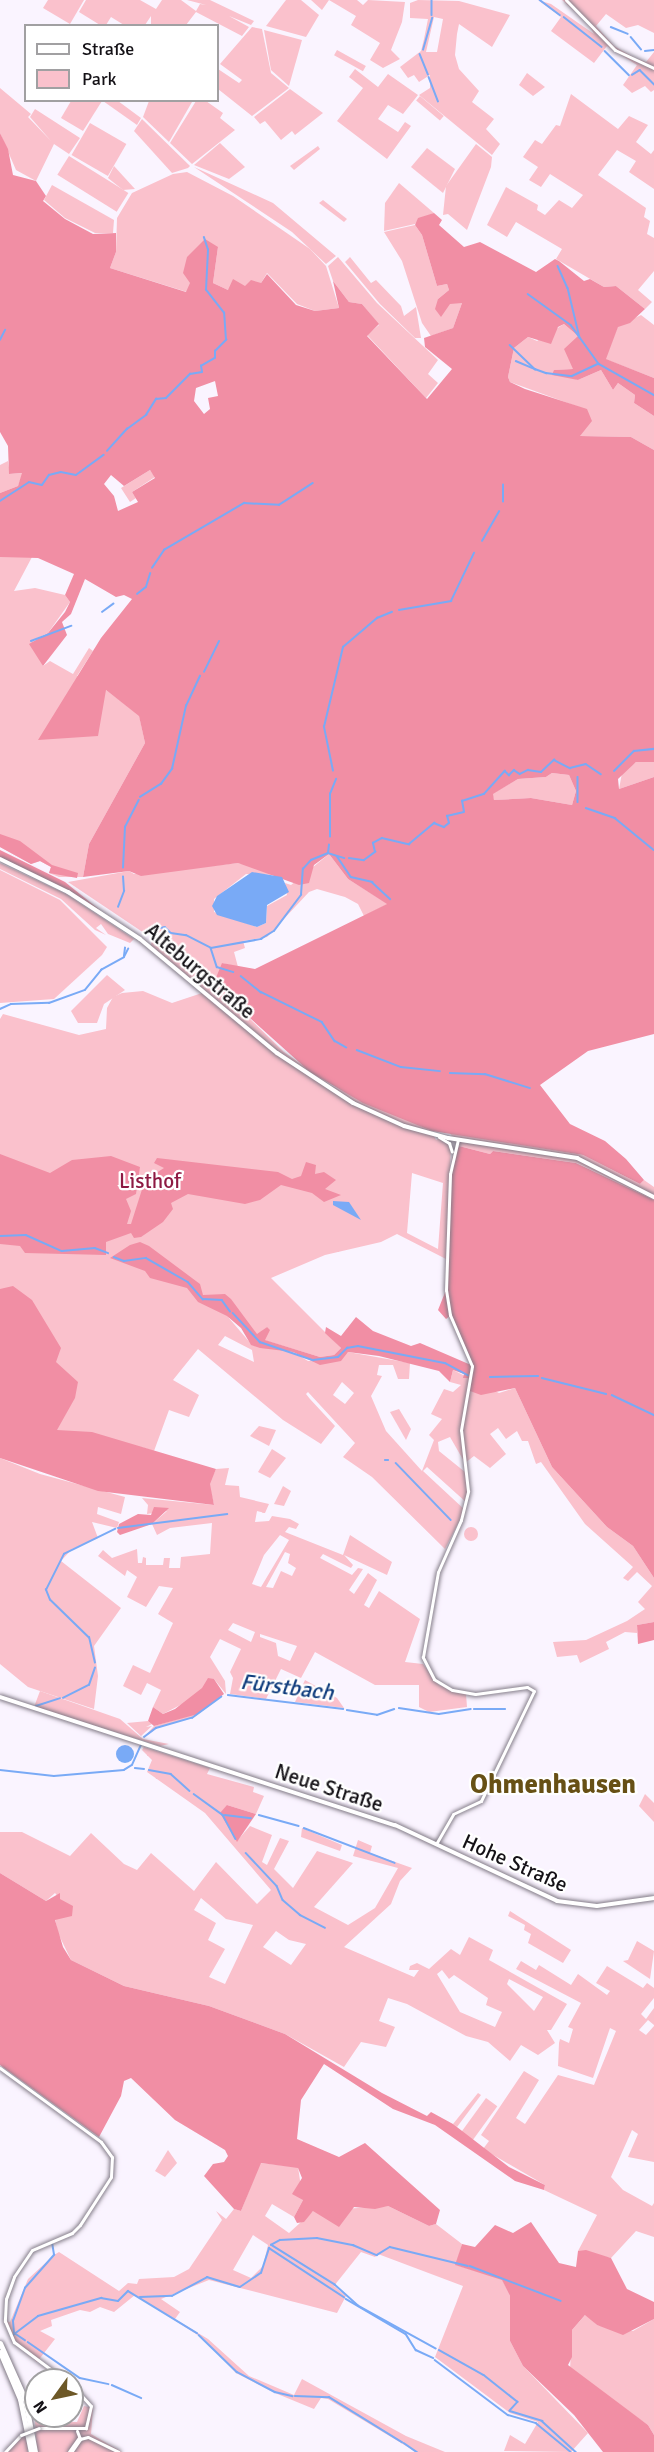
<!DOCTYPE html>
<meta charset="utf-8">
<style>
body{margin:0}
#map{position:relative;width:654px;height:2452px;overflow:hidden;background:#faf4ff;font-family:Signika,sans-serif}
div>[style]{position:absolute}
.green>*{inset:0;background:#fac1cc;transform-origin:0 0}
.round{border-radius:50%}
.forest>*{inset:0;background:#f18ea4}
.water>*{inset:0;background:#79aaf6}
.stream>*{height:1.5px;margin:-0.75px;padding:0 0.75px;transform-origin:0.75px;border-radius:0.75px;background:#79aaf6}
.roads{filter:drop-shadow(0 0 2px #807985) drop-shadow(0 0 2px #807985)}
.tertiary>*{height:3px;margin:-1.5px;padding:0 1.5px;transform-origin:1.5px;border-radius:1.5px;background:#fff}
.secondary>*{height:4px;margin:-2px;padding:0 2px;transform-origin:2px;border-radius:2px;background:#fff}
.trunk>*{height:5px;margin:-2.5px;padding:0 2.5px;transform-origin:2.5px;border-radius:2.5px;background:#fff}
.bridges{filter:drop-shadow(0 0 2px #807985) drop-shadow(0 0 2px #807985)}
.tertiary-bridge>*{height:3px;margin:-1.5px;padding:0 1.5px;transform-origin:1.5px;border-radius:1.5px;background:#fff}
span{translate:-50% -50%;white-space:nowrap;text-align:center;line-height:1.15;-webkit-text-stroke:4.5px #fff;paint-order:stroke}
.street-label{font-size:21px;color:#141116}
.park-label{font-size:21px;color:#8e1a43}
.water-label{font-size:22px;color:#0e3b7c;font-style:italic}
.district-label{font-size:27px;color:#675015;font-weight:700}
.legend{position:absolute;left:24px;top:24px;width:195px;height:78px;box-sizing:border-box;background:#fff;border:2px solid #a1a0a2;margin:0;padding:8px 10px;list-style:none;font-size:18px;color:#141116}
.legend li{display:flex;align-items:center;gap:12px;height:30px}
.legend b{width:30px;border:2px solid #a1a0a2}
.north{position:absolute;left:24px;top:2368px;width:60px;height:60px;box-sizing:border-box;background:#fff;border:2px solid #a1a0a2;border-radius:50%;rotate:237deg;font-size:16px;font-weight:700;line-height:24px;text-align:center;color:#141116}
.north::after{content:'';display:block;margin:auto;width:21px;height:27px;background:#6d5827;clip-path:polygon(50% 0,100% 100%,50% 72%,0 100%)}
</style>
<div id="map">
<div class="green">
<div style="clip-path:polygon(48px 0,84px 0,70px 24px,43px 8px)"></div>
<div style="clip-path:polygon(86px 0,140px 0,156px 9px,162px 0,181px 0,196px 11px,200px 4px,206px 5px,187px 0,210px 0,254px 21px,251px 25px,229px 16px,249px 27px,242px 36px,196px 12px,186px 25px,151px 25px,151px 16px,145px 25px,124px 25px,111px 17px,106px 25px,100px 25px,79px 12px)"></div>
<div style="clip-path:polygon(286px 0,301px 0,319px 15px,306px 37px,266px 26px)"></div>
<div style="clip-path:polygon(311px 0,357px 0,363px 5px,368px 0,405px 2px,402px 22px,391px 50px,400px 59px,383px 68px,370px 60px,380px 43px,351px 25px,356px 16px,329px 0,322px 10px)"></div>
<div style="clip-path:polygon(evenodd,418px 0,459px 1px,510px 15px,492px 47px,459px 24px,457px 34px,455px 55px,459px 69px,479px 91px,472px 102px,494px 119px,486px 129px,500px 144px,492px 155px,419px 95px,430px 88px,430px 75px,419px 82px,414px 75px,408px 78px,400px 67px,421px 51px,424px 39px,428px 19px,410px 18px,410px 3px,418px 0,434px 17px,443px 19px,437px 52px,426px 52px,434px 17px)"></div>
<div style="clip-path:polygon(538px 0,551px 4px,594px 34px,587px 22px,562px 0,654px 0,654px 33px,638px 25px,626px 28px,606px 14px,596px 26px,614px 46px,635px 58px,646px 62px,654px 52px,654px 90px,651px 92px,645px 86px,632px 93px,623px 85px,637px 65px,607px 46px,594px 63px,551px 31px,561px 17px)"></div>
<div style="clip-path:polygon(252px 27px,262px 29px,271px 73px,289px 88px,252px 116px,218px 89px,218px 69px,239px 83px,242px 80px,220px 64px)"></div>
<div style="clip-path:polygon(264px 30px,302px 40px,289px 86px,271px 70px)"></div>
<div style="left:337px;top:50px;width:33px;height:6px;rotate:29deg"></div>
<div style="clip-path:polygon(355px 69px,378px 87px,388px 74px,418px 95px,403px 114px,388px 105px,378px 119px,398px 132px,405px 122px,411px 126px,387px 159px,337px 121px,363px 88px,349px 77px)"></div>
<div style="clip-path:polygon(527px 73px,545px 87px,533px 96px,519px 85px)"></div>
<div style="clip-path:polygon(0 88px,31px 114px,28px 117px,51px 141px,30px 117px,35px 109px,80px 138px,69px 154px,54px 144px,36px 181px,16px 170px,0 133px)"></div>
<div style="clip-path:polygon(290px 89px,323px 113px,295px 135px,292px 131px,281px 140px,265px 121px,260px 124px,254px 117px)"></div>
<div style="clip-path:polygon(571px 94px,618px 129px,629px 116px,648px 125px,636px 142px,651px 154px,654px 150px,654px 189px,629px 172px,636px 161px,617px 150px,598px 175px,646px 208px,644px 217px,650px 221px,647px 234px,654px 238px,654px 271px,638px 290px,652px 302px,645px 309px,616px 286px,604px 287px,556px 259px,562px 249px,516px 222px,507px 237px,487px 225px,506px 187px,538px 205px,537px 210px,545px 215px,559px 200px,572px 208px,583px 195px,550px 174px,541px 187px,529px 180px,538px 167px,523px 157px,535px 140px,542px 144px,556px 125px,560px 126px)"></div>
<div style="left:420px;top:96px;width:31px;height:6px;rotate:40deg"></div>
<div style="clip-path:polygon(71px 101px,102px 101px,83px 131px,61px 118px)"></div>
<div style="clip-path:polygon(103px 101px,118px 101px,141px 118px,137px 125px)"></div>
<div style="clip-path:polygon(149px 101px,192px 102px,169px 142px,143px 117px)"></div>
<div style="clip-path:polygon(196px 101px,206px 101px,223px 113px,220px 118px,235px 130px,192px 164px,170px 143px)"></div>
<div style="clip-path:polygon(142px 119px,190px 166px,188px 168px,172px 173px,134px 131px)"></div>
<div style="left:90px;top:123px;width:42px;height:37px;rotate:30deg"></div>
<div style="clip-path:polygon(220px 143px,245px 167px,229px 179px,194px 165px)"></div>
<div style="clip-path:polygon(476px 144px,492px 157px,491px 167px,467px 230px,448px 214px,443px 215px,446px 186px)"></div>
<div style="clip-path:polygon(318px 146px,320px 149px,294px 170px,290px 166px)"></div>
<div style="clip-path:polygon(427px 148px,455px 169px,443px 193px,411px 167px)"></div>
<div style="left:69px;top:156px;width:70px;height:22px;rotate:32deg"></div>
<div style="clip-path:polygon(114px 166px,135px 189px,123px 190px,108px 178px)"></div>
<div style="clip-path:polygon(194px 167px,273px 203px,336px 256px,326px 264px,292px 232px)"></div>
<div style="clip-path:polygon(187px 172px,233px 196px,310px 249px,326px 266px,339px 308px,315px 311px,297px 304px,267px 273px,261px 283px,228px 290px,213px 283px,218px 247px,187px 292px,110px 268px,116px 252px,117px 218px,132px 193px,173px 174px)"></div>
<div style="clip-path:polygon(399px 183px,434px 213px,415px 224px,384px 231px,385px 203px)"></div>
<div style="clip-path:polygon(52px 185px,114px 220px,113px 233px,95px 233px,65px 218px,44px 200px)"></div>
<div style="clip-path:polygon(323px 200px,347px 219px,344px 222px,319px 203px)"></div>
<div style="clip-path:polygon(415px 225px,422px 235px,437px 286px,447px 284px,449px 290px,438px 299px,462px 303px,453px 328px,431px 336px,422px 323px,402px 261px,384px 232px)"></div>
<div style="clip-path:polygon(338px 257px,377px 303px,438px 360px,428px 374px,438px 383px,426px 398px,367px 335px,379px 325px,362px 304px,349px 302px,333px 281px,328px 266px)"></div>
<div style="clip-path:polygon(350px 257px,371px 283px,376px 280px,401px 306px,404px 316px,416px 307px,421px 338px,415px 338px,380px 304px,345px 262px)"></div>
<div style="clip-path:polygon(641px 315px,654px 325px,654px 378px,605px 359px,618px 326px)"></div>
<div style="clip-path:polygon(564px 324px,578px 336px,573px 369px,554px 370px,578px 380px,601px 370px,613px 390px,618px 383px,635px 395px,634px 403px,654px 416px,654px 450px,631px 437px,580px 436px,587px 410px,510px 382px,508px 377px,514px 348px,528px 337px,537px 341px)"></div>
<div style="clip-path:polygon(8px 461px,10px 474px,23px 473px,18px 486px,0 493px,0 465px)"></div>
<div style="clip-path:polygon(150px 470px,155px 477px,132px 492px,136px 498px,130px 502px,121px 488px)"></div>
<div style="clip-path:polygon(0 557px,32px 557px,14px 591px,35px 588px,65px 595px,70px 602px,48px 633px,33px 640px,43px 666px,50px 661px,73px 674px,89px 648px,93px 651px,77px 676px,106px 690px,139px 715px,145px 743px,89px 844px,83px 877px,59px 877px,49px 873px,51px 867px,40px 861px,31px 864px,0 847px)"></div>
<div style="clip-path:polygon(636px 762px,654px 762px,654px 777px,619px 789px,622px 773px)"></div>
<div style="clip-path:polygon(552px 773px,569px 775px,576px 791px,572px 805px,531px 798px,494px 800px,492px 794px,518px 779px,546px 777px)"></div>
<div style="clip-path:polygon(evenodd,329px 854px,348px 879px,388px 904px,364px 916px,358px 904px,345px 897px,317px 889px,309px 892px,267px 937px,243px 941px,245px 948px,234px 952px,238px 967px,222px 963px,224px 1002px,241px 1010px,284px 1052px,332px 1086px,432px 1131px,436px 1140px,440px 1138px,451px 1146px,446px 1259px,397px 1234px,381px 1242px,325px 1255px,271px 1278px,341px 1348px,334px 1355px,320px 1357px,264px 1340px,267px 1327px,257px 1335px,228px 1317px,252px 1345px,293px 1352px,308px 1361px,329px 1361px,348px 1352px,410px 1363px,409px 1379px,398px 1379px,393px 1365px,379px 1365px,377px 1375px,382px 1376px,371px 1396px,386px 1431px,422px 1471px,434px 1440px,429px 1435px,442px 1419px,431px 1414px,444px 1389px,453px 1392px,461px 1385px,450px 1382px,453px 1370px,499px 1393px,515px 1388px,552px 1467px,607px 1527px,633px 1546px,654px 1578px,654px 1622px,637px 1625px,637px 1633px,625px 1632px,606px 1642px,609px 1649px,580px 1663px,577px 1655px,557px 1657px,553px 1642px,586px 1640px,627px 1621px,645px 1609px,638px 1602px,652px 1586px,637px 1572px,628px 1581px,623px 1578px,633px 1567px,585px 1524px,541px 1462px,536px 1464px,528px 1441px,522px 1441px,517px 1431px,506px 1439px,498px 1428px,490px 1434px,506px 1454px,490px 1468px,474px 1456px,465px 1463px,450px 1437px,438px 1442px,439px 1451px,465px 1472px,468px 1480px,467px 1503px,427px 1467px,423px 1471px,465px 1510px,445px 1549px,372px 1477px,343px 1457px,355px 1443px,308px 1392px,306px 1394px,310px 1399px,335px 1426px,321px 1444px,283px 1420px,198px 1349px,173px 1380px,199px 1395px,189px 1417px,169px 1410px,154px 1451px,141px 1447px,0 1453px,0 1019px,3px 1014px,79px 1035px,106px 1029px,107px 1008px,113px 997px,122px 993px,143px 991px,172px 1003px,202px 993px,150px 947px,152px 941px,168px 953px,171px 951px,153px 939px,158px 931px,153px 928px,147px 935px,68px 882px,129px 871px,134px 874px,238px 863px,255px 866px,277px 875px,246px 874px,214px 899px,214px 912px,257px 927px,266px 923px,267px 906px,287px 895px,285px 883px,291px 885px,329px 854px,412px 1173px,443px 1183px,438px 1249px,407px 1233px,412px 1173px,329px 854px,225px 1336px,252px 1350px,254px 1362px,218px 1345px,225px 1336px,329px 854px,342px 1382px,354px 1393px,345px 1404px,333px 1395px,342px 1382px)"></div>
<div style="clip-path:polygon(0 863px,66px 894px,134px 939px,130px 943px,108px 934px,101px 924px,96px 928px,106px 935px,95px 930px,61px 899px,0 869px)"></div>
<div style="clip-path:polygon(0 870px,60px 900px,107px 947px,102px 955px,54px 999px,0 1003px)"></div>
<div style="clip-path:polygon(107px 975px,125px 990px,104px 1004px,97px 1023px,78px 1023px,71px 1011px)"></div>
<div style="clip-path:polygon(449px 1132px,583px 1155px,640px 1184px,644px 1180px,654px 1187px,654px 1200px,577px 1163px,493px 1151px,490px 1154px,459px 1146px)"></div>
<div style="clip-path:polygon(399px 1409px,411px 1429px,406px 1440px,390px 1412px)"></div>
<div style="clip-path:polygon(259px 1426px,276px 1430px,269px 1446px,250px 1436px)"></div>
<div style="clip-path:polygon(272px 1449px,286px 1458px,270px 1478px,258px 1472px)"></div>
<div style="clip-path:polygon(0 1458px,40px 1474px,125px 1497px,121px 1514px,98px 1507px,97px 1514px,119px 1522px,117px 1528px,92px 1522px,98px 1538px,72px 1549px,61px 1561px,121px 1608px,94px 1646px,98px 1676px,94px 1709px,28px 1687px,0 1664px)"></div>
<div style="clip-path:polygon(evenodd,229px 1468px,225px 1485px,239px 1486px,240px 1497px,269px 1504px,265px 1513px,257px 1511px,255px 1522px,269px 1521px,272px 1516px,290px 1519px,299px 1524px,296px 1529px,289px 1527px,285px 1532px,343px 1555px,350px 1535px,392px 1562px,387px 1575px,344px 1555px,353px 1565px,351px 1568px,323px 1554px,320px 1558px,352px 1575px,358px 1568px,363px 1569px,349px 1590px,354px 1594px,368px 1573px,377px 1580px,364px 1605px,369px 1608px,379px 1591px,420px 1619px,405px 1662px,423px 1664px,439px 1685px,466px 1694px,467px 1707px,429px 1712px,419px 1707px,419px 1685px,375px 1685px,315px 1652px,301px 1678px,281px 1669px,266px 1699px,230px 1694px,233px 1678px,230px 1672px,241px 1649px,220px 1639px,210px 1657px,225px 1681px,226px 1694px,214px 1679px,186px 1702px,163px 1714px,153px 1707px,161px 1690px,147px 1683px,141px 1695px,123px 1686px,133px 1665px,150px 1673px,173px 1623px,158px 1614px,173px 1588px,159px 1586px,146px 1607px,127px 1597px,137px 1577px,127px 1570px,125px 1576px,98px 1556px,103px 1550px,112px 1558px,137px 1549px,138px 1563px,142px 1563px,143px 1557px,146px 1558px,146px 1565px,163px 1565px,164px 1558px,170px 1558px,169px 1568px,180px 1568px,181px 1557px,210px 1554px,212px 1523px,170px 1528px,157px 1535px,152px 1524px,167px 1511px,147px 1514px,148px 1505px,142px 1498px,214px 1505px,209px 1484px,216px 1469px,229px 1468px,280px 1535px,289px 1540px,261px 1587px,252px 1584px,264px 1555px,280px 1535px,229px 1468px,285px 1552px,290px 1554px,288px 1563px,296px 1568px,292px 1576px,281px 1571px,273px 1588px,266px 1587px,285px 1552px,229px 1468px,233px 1623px,255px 1632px,251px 1642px,228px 1630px,233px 1623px,229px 1468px,260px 1634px,297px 1646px,290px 1661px,278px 1656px,276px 1643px,260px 1637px,260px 1634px)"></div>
<div style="clip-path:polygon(283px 1486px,291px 1491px,284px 1506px,274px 1504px)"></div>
<div class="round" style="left:464px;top:1527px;width:14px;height:14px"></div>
<div style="clip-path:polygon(305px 1680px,337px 1698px,344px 1708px,295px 1702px)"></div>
<div style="clip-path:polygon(40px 1691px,120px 1719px,143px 1739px,169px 1744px,160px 1746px,34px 1707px)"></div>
<div style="clip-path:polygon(215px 1700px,216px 1701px,194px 1717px,157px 1728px,143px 1738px,154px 1726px,198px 1713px)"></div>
<div style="clip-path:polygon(148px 1721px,152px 1724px,146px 1727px,152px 1726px,141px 1736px,127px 1723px)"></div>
<div style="clip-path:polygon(evenodd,144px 1747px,210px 1768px,207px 1774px,254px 1787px,253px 1792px,264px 1796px,256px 1814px,227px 1805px,237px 1841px,250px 1826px,272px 1835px,262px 1862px,267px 1865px,280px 1838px,289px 1841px,274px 1869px,293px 1888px,317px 1851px,353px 1863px,314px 1907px,348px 1925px,375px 1908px,398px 1868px,353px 1856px,358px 1840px,372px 1846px,370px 1853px,412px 1868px,400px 1881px,391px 1904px,344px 1947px,414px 1977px,419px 1970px,409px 1970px,410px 1966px,417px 1963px,429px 1969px,451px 1949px,460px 1955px,469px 1937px,493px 1950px,489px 1960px,567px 2004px,551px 2030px,547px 2030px,555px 2043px,538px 2055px,521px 2045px,510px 2061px,488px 2042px,466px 2036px,407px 2004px,388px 1998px,379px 2021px,395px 2027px,386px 2047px,361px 2042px,344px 2067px,285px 2034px,209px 2006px,124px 1986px,71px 1960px,58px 1933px,55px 1919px,60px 1899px,55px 1893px,46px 1901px,0 1873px,0 1832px,22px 1832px,70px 1856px,91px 1833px,124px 1864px,137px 1870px,151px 1853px,194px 1891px,216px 1862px,257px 1904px,271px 1890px,205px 1813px,147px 1772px,152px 1760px,142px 1750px,144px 1747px,201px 1898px,226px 1919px,253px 1925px,225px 1984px,209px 1977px,225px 1949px,208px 1940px,216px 1923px,194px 1910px,201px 1898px,144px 1747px,276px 1931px,289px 1940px,306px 1944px,291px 1965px,263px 1947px,276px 1931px,144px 1747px,442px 1970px,449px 1979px,454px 1975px,488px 1998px,486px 2005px,502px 2012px,495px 2027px,460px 2012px,437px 1974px,442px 1970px,144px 1747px,509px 1979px,543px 1997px,534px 2011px,507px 1984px,509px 1979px)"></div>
<div style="clip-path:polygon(645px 1794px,654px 1803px,654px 1822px,639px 1806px)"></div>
<div style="clip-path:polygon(302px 1828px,342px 1845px,340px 1851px,301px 1837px)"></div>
<div style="clip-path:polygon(510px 1911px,571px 1950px,563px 1963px,528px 1943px,531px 1934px,524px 1930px,525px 1925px,508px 1916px)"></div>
<div style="clip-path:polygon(637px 1941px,654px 1951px,650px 1979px,623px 1961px,628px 1960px)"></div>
<div style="clip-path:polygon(521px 1961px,536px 1970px,539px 1965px,571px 1985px,578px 1974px,607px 1995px,610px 1991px,596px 1983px,607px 1966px,643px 1988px,647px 1983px,654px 1988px,654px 1998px,641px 2014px,646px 2019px,654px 2008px,654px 2025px,648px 2020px,639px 2030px,646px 2035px,654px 2026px,654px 2162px,628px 2157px,638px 2134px,632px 2130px,611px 2177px,623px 2190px,652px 2206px,654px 2203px,654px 2237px,636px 2231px,611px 2258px,578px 2251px,597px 2215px,544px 2190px,545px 2185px,483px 2149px,489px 2141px,481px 2135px,524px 2071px,539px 2080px,516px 2118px,525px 2124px,558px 2075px,594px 2085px,616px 2031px,610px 2028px,593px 2078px,558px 2066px,559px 2043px,560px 2039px,569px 2043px,573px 2029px,568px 2027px,581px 2003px,516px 1969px)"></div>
<div style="clip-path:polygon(478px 2093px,481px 2095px,457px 2127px,453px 2124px)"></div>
<div style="left:486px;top:2098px;width:14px;height:42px;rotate:36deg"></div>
<div style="clip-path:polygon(168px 2150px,177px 2163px,165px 2177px,155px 2171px)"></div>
<div style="clip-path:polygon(evenodd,260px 2163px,298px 2167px,303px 2200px,294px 2217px,272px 2204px,265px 2216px,289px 2233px,313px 2211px,388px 2206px,429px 2226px,436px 2224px,462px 2244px,456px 2265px,502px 2279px,510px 2296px,510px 2341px,523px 2366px,588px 2433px,571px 2452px,504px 2451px,510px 2435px,525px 2444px,538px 2422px,510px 2413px,435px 2357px,463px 2286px,378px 2254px,375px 2257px,361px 2252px,334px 2286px,346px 2296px,337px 2313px,209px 2280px,161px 2299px,180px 2312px,175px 2319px,208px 2339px,249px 2376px,294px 2395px,302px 2379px,406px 2436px,445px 2452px,416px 2452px,328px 2399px,321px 2398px,314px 2409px,275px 2393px,236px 2373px,204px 2339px,135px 2295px,114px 2312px,100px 2307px,90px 2312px,80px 2310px,51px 2320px,52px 2326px,40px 2331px,55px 2339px,37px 2362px,14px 2342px,5px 2321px,10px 2322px,28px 2279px,54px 2255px,59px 2252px,119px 2291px,128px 2283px,137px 2284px,139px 2279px,174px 2277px,189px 2269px,222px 2220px,216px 2211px,226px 2219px,234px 2209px,241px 2211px,260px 2163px,253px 2235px,268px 2245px,263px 2266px,251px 2278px,233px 2270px,253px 2235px)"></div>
<div style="clip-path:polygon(586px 2314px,597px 2325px,633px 2331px,654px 2319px,654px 2435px,648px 2425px,570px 2370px,572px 2330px)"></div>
<div style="clip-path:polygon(84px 2406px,93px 2408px,91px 2434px,122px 2452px,37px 2452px,35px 2421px,77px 2422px)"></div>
<div style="clip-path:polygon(26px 2435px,28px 2452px,6px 2452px,20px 2438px)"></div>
</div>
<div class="forest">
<div style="clip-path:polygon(evenodd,0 133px,8px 149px,13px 175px,36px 181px,46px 196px,43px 201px,65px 219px,93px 234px,116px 233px,116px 252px,110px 268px,186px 292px,190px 283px,183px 273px,187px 257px,205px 239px,218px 247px,213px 283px,228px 290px,233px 279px,245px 286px,251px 280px,261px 283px,267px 274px,296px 305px,315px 311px,339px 308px,333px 281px,349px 302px,362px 304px,379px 324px,367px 336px,427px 399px,452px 369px,425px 347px,424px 338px,453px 328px,462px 303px,450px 304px,441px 317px,435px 309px,438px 299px,449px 290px,447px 284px,437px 286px,422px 235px,415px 225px,418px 218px,434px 213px,442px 220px,439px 225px,464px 247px,480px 242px,536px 272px,555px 259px,559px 261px,584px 281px,590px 279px,604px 287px,616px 286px,645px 309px,630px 323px,618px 327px,606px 359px,654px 378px,654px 416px,634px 403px,635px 395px,618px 383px,613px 390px,601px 370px,578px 380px,552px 375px,554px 370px,573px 369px,564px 349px,578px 336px,564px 324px,558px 327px,551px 344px,528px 337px,514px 348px,508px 377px,510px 382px,525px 389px,587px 409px,592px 421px,580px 436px,631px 437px,654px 450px,654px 762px,636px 762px,618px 779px,619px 789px,654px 777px,654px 1034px,588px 1051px,540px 1085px,570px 1124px,605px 1141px,626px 1159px,644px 1180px,640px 1184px,583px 1155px,432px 1131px,363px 1103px,310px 1072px,241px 1010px,211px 990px,222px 963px,255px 969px,387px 904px,348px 879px,329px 854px,314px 865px,309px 883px,299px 885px,238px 863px,141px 876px,129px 871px,83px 877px,89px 844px,145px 743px,139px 716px,106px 690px,98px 736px,38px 740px,101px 638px,132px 599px,124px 595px,116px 597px,85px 579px,71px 614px,62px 622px,67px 635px,43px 666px,29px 644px,48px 633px,65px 612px,70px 602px,65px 595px,74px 574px,38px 558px,0 557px,0 493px,18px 486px,22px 473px,9px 474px,8px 446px,0 432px,0 133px,215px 381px,218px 396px,208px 398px,210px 409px,204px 414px,194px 401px,196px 388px,215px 381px,0 133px,150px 470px,155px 478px,132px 492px,138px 502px,118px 511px,114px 496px,104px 484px,111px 475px,124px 486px,150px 470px,0 133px,552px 773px,569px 775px,576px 791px,572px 805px,531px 798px,494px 800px,493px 794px,518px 779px,546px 777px,552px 773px)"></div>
<div style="clip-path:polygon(0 834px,20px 841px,52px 865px,78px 873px,77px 878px,49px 873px,51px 867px,40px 861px,31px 864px,0 847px)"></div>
<div style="clip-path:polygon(0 850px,65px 882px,101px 911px,0 857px)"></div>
<div style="clip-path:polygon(459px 1146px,490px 1154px,493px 1151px,576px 1163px,654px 1200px,654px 1578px,633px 1546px,607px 1527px,552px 1467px,515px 1388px,481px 1395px,470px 1391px,472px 1378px,463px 1378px,464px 1374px,453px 1370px,450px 1382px,439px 1371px,379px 1356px,348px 1352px,341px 1361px,320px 1365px,293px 1352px,260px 1348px,251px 1345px,241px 1328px,227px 1316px,198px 1302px,187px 1288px,150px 1278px,145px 1271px,110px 1258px,130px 1245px,140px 1242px,149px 1246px,200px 1284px,203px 1295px,225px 1294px,231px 1299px,257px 1334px,267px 1327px,270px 1330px,265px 1340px,320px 1357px,334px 1355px,341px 1348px,325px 1333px,326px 1327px,341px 1336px,356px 1317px,373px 1331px,411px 1346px,420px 1343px,471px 1365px,450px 1316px,446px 1319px,438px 1310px,446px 1290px,452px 1158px)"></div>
<div style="clip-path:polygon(0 1154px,50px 1173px,72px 1160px,111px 1156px,140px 1167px,136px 1194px,126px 1199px,131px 1211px,127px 1224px,131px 1224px,145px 1180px,164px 1168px,154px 1163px,157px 1158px,278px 1172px,292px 1179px,301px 1176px,306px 1162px,316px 1165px,315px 1174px,324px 1172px,336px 1180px,325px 1189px,341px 1195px,324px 1202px,312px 1193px,281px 1185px,260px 1200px,245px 1204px,188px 1194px,171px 1203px,173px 1209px,163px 1222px,141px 1237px,134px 1238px,131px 1233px,106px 1242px,106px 1255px,25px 1253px,20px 1246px,0 1244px)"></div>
<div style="clip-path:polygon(13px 1286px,32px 1300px,61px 1348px,56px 1362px,78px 1382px,75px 1398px,57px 1430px,92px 1432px,216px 1469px,210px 1484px,214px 1505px,98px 1491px,0 1458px,0 1289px)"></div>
<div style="clip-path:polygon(154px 1507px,169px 1508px,152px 1524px,120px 1535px,117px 1532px,119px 1524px,138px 1514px,151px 1515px)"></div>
<div style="clip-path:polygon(654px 1622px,654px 1640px,638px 1644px,637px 1625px)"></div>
<div style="clip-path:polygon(208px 1678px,214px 1679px,224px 1694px,198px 1714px,154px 1726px,148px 1721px,153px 1707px,163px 1714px,175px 1709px,202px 1688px)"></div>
<div style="clip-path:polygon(227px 1805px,256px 1814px,237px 1842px,220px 1813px)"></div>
<div style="clip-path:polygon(0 1873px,46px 1901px,60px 1893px,60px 1899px,73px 1906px,72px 1916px,55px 1920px,63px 1947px,71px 1960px,124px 1986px,209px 2006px,285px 2034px,382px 2093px,427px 2116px,431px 2112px,453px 2124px,509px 2167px,545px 2185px,544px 2190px,515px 2181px,435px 2125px,393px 2109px,324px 2064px,301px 2100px,297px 2139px,339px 2157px,365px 2143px,440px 2210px,436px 2224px,429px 2226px,388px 2206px,375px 2209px,354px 2207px,339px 2227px,313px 2211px,304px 2222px,297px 2223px,294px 2217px,303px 2200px,292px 2194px,302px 2178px,298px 2168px,261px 2163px,241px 2211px,234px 2209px,204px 2176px,213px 2164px,224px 2162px,228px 2156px,225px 2150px,175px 2120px,131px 2078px,124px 2081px,121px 2096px,99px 2137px,0 2065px)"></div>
<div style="clip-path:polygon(531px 2222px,559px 2263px,576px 2267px,578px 2251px,586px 2250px,611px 2258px,627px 2289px,654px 2302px,654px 2319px,623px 2335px,597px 2325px,585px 2315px,572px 2330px,572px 2357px,568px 2365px,648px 2425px,654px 2435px,654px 2452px,603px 2452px,574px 2415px,523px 2366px,510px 2341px,510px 2296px,502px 2280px,455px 2265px,462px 2244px,475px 2247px,495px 2225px,513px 2233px)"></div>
</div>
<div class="water">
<div style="clip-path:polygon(252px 872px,282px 877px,289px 892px,267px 905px,266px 923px,257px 927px,217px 915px,212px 906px,217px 896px)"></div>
<div style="clip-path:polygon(333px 1201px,349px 1202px,361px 1220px,333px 1205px)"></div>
<div class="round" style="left:116px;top:1745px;width:18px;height:18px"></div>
</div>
<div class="stream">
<div style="left:432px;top:0;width:15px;rotate:90deg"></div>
<div style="left:540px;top:0;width:25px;rotate:37deg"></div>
<div style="left:564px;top:17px;width:48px;rotate:38.3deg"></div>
<div style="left:611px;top:27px;width:18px;rotate:22deg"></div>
<div style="left:631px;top:37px;width:16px;rotate:50deg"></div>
<div style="left:423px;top:50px;width:33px;rotate:-74deg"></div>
<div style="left:605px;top:51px;width:34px;rotate:45deg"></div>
<div style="left:645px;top:51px;width:9px;rotate:-6deg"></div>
<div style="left:420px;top:54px;width:22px;rotate:68deg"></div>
<div style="left:632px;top:75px;width:9px;rotate:-32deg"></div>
<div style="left:640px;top:70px;width:20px;rotate:45deg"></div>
<div style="left:429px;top:77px;width:26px;rotate:69deg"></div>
<div style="left:558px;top:266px;width:24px;rotate:66deg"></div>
<div style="left:568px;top:288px;width:51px;rotate:76.5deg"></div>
<div style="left:528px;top:294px;width:53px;rotate:35.8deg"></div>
<div style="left:571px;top:325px;width:48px;rotate:54.3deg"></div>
<div style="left:599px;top:364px;width:63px;rotate:29.4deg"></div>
<div style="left:0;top:340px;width:11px;rotate:-63deg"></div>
<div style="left:510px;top:345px;width:35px;rotate:44deg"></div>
<div style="left:535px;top:369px;width:12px;rotate:20deg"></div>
<div style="left:546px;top:373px;width:26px;rotate:7deg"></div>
<div style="left:572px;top:376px;width:29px;rotate:-25deg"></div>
<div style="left:516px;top:361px;width:21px;rotate:23deg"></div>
<div style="left:107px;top:451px;width:30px;rotate:-48deg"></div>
<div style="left:127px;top:429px;width:24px;rotate:-36deg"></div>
<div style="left:146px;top:415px;width:19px;rotate:-58deg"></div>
<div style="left:156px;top:399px;width:10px;rotate:-6deg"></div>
<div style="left:166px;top:398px;width:34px;rotate:-45deg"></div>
<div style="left:190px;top:374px;width:12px;rotate:-9deg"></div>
<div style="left:202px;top:372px;width:6px;rotate:-99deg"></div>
<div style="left:201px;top:366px;width:16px;rotate:-30deg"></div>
<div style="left:215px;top:358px;width:7px;rotate:-90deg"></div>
<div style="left:215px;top:351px;width:16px;rotate:-45deg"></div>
<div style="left:226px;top:340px;width:27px;rotate:-94deg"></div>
<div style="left:224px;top:313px;width:29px;rotate:-128deg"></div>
<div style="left:206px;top:290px;width:40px;rotate:-87.1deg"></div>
<div style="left:208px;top:250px;width:13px;rotate:-108deg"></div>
<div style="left:29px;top:482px;width:13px;rotate:13deg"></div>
<div style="left:42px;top:485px;width:12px;rotate:-55deg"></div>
<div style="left:49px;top:475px;width:12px;rotate:-14deg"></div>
<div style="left:61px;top:472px;width:15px;rotate:11deg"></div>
<div style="left:76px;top:475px;width:34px;rotate:-36deg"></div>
<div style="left:0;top:501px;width:33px;rotate:-33deg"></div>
<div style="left:503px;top:502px;width:17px;rotate:-90deg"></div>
<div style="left:482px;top:541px;width:34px;rotate:-60deg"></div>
<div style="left:152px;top:568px;width:22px;rotate:-56deg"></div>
<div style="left:164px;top:550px;width:93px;rotate:-30.4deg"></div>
<div style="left:244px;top:503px;width:35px;rotate:3deg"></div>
<div style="left:279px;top:505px;width:40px;rotate:-32.9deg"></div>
<div style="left:137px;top:594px;width:11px;rotate:-38deg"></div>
<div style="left:146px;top:587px;width:14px;rotate:-73deg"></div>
<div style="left:399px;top:610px;width:53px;rotate:-9.8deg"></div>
<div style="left:451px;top:601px;width:53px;rotate:-64.4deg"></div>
<div style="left:102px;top:612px;width:14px;rotate:-36deg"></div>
<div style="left:31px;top:641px;width:43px;rotate:-20.6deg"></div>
<div style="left:204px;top:672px;width:34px;rotate:-64deg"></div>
<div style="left:333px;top:771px;width:45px;rotate:-101.6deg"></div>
<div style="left:324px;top:727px;width:82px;rotate:-76.6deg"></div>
<div style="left:343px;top:647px;width:45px;rotate:-40.5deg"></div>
<div style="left:377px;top:618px;width:16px;rotate:-22deg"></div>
<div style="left:614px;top:771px;width:28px;rotate:-45deg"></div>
<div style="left:634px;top:751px;width:20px;rotate:-6deg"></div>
<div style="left:578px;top:777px;width:25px;rotate:90deg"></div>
<div style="left:140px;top:797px;width:25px;rotate:-32deg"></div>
<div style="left:161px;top:784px;width:19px;rotate:-54deg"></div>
<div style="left:172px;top:769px;width:65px;rotate:-77.5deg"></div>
<div style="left:186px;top:706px;width:33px;rotate:-65deg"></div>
<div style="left:586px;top:808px;width:31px;rotate:19deg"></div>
<div style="left:615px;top:818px;width:50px;rotate:39.4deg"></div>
<div style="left:330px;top:837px;width:43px;rotate:-90deg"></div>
<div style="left:330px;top:794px;width:16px;rotate:-68deg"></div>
<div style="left:328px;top:853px;width:8px;rotate:-83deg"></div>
<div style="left:337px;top:856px;width:25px;rotate:56deg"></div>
<div style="left:351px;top:877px;width:22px;rotate:13deg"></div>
<div style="left:372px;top:882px;width:25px;rotate:43deg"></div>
<div style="left:349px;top:858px;width:15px;rotate:8deg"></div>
<div style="left:364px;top:860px;width:14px;rotate:-36deg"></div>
<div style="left:375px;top:852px;width:9px;rotate:-103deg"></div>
<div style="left:373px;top:843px;width:10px;rotate:-29deg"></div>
<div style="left:382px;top:838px;width:28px;rotate:13deg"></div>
<div style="left:409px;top:844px;width:33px;rotate:-40deg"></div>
<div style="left:434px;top:823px;width:11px;rotate:22deg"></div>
<div style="left:444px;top:827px;width:6px;rotate:-39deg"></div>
<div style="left:449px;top:823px;width:7px;rotate:-106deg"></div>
<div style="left:447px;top:816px;width:17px;rotate:-13deg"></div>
<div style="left:464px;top:812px;width:11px;rotate:-100deg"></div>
<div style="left:462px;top:801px;width:23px;rotate:-18deg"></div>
<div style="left:484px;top:794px;width:31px;rotate:-48deg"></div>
<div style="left:505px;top:771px;width:6px;rotate:45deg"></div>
<div style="left:509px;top:775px;width:7px;rotate:-45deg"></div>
<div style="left:514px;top:770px;width:7px;rotate:34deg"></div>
<div style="left:520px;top:774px;width:9px;rotate:-27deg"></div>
<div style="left:528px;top:770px;width:13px;rotate:9deg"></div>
<div style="left:541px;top:772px;width:18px;rotate:-43deg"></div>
<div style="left:554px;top:760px;width:18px;rotate:27deg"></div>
<div style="left:570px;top:768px;width:16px;rotate:-14deg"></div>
<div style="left:586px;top:764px;width:18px;rotate:34deg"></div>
<div style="left:123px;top:868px;width:41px;rotate:-87.2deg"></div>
<div style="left:125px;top:827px;width:30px;rotate:-63deg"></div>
<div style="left:118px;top:907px;width:17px;rotate:-69deg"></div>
<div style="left:124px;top:891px;width:14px;rotate:-94deg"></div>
<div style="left:152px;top:930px;width:13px;rotate:-13deg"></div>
<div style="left:165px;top:927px;width:8px;rotate:45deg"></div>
<div style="left:171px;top:933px;width:15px;rotate:8deg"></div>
<div style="left:186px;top:935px;width:28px;rotate:27deg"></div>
<div style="left:211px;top:948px;width:51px;rotate:-10.2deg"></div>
<div style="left:261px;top:939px;width:15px;rotate:-32deg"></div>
<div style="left:274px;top:931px;width:45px;rotate:-53.1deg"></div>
<div style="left:301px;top:895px;width:26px;rotate:-86deg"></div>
<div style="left:303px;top:869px;width:12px;rotate:-48deg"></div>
<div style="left:311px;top:860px;width:18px;rotate:-22deg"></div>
<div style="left:328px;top:853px;width:17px;rotate:17deg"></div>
<div style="left:211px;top:948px;width:20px;rotate:72deg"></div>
<div style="left:217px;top:967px;width:17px;rotate:17deg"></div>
<div style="left:124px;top:956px;width:8px;rotate:-83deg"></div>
<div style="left:241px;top:976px;width:26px;rotate:39deg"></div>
<div style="left:261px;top:992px;width:68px;rotate:26.2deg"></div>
<div style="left:322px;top:1022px;width:23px;rotate:56deg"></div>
<div style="left:335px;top:1041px;width:13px;rotate:29deg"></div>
<div style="left:0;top:1009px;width:12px;rotate:-24deg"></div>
<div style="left:11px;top:1004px;width:38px;rotate:-2deg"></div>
<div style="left:49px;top:1003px;width:38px;rotate:-20deg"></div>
<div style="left:85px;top:990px;width:26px;rotate:-51deg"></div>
<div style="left:101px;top:970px;width:26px;rotate:-29deg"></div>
<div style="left:124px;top:957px;width:9px;rotate:-63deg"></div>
<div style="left:357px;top:1050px;width:47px;rotate:21.1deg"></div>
<div style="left:401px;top:1067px;width:39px;rotate:6deg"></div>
<div style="left:450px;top:1073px;width:35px;rotate:2deg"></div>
<div style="left:485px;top:1074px;width:47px;rotate:17.3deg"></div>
<div style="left:0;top:1236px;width:26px;rotate:-2deg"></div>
<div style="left:26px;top:1235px;width:39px;rotate:24deg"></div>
<div style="left:62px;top:1251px;width:33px;rotate:-5deg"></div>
<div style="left:95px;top:1248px;width:14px;rotate:21deg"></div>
<div style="left:114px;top:1257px;width:11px;rotate:22deg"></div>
<div style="left:124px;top:1261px;width:22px;rotate:-8deg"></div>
<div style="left:146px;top:1258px;width:48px;rotate:29.7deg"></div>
<div style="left:188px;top:1282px;width:23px;rotate:49deg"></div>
<div style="left:203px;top:1299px;width:19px;rotate:3deg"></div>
<div style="left:222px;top:1300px;width:14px;rotate:54deg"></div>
<div style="left:233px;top:1313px;width:40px;rotate:47deg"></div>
<div style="left:260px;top:1342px;width:56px;rotate:18.8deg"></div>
<div style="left:313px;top:1360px;width:25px;rotate:-7deg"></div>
<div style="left:338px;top:1357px;width:13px;rotate:-45deg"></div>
<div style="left:347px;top:1348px;width:11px;rotate:-10deg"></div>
<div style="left:358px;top:1346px;width:89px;rotate:11.1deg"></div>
<div style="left:445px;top:1363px;width:26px;rotate:28deg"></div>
<div style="left:490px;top:1377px;width:48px;rotate:-1.2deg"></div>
<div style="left:542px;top:1378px;width:66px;rotate:14deg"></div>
<div style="left:612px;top:1395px;width:47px;rotate:25.5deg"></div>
<div style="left:385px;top:1460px;width:3px"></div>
<div style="left:396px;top:1463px;width:79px;rotate:46deg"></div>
<div style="left:118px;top:1528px;width:110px;rotate:-7.3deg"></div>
<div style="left:95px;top:1663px;width:26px;rotate:-103deg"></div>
<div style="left:89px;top:1638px;width:54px;rotate:-135.7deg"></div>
<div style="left:50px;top:1600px;width:11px;rotate:-112deg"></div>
<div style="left:46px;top:1590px;width:40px;rotate:-63.4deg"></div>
<div style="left:64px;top:1554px;width:57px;rotate:-26.1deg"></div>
<div style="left:228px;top:1695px;width:116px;rotate:6.9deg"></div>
<div style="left:63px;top:1698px;width:29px;rotate:-27deg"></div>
<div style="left:89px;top:1685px;width:18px;rotate:-71deg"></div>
<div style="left:36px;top:1706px;width:25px;rotate:-18deg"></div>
<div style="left:399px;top:1708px;width:40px;rotate:8.5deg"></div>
<div style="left:439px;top:1714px;width:32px;rotate:-9deg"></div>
<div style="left:474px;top:1709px;width:31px"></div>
<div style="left:347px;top:1710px;width:30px;rotate:9deg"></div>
<div style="left:377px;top:1715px;width:18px;rotate:-19deg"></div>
<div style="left:144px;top:1737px;width:15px;rotate:-37deg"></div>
<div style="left:156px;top:1728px;width:37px;rotate:-16deg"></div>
<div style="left:192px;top:1718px;width:36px;rotate:-36deg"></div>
<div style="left:135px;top:1768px;width:9px;rotate:6deg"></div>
<div style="left:0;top:1770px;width:54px;rotate:6.3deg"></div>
<div style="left:54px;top:1776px;width:70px;rotate:-4.9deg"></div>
<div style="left:124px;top:1770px;width:9px;rotate:-32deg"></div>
<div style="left:132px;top:1765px;width:22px;rotate:-66deg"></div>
<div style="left:149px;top:1770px;width:22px;rotate:10deg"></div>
<div style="left:171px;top:1774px;width:25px;rotate:42deg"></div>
<div style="left:194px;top:1794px;width:36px;rotate:36deg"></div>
<div style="left:223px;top:1815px;width:27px;rotate:62deg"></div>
<div style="left:225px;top:1815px;width:26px;rotate:7deg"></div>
<div style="left:259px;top:1815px;width:41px;rotate:15.4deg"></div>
<div style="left:304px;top:1828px;width:97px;rotate:21deg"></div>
<div style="left:246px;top:1853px;width:45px;rotate:46.8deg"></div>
<div style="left:277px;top:1886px;width:15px;rotate:67deg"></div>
<div style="left:283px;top:1900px;width:23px;rotate:41deg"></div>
<div style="left:300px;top:1915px;width:28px;rotate:27deg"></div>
<div style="left:470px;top:2266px;width:97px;rotate:21deg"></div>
<div style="left:140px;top:2297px;width:32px;rotate:-2deg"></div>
<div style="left:172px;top:2296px;width:40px;rotate:-28deg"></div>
<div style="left:207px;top:2277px;width:34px;rotate:17deg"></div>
<div style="left:240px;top:2287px;width:25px;rotate:-34deg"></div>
<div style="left:261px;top:2273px;width:26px;rotate:-72deg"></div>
<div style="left:269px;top:2248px;width:90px;rotate:33.2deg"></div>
<div style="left:346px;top:2299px;width:69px;rotate:30.3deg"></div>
<div style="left:406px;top:2334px;width:19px;rotate:58deg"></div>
<div style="left:416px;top:2350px;width:19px;rotate:25deg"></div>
<div style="left:14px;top:2333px;width:12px;rotate:-95deg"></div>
<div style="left:13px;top:2321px;width:35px;rotate:-70deg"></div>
<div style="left:25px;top:2288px;width:44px;rotate:-48.7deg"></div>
<div style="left:54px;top:2255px;width:12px;rotate:-99deg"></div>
<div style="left:16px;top:2334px;width:11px;rotate:34deg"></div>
<div style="left:13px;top:2335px;width:31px;rotate:-37deg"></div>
<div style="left:38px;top:2316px;width:66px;rotate:-15.9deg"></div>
<div style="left:101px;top:2298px;width:17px;rotate:10deg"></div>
<div style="left:118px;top:2301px;width:14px;rotate:-45deg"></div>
<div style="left:128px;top:2291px;width:81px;rotate:31.3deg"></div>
<div style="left:199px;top:2335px;width:53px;rotate:44.2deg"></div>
<div style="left:237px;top:2372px;width:43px;rotate:27.8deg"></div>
<div style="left:275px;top:2392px;width:18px;rotate:13deg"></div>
<div style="left:28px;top:2342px;width:63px;rotate:34.7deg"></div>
<div style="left:80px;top:2378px;width:29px;rotate:12deg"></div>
<div style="left:436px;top:2349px;width:89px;rotate:-151.1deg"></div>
<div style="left:358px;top:2306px;width:31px;rotate:-138deg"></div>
<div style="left:335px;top:2285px;width:75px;rotate:-148deg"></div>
<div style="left:271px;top:2245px;width:10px;rotate:-29deg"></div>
<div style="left:280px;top:2240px;width:37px;rotate:-3deg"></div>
<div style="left:317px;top:2238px;width:37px;rotate:11deg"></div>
<div style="left:353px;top:2245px;width:26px;rotate:23deg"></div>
<div style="left:377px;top:2255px;width:15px;rotate:-32deg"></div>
<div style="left:390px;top:2247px;width:80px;rotate:13.7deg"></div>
<div style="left:439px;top:2350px;width:51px;rotate:29.1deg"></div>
<div style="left:484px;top:2375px;width:43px;rotate:38.5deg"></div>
<div style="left:518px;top:2402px;width:12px;rotate:132deg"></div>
<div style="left:510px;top:2411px;width:34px;rotate:17deg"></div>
<div style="left:542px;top:2421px;width:46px;rotate:42.4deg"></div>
<div style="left:435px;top:2360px;width:91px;rotate:37deg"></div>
<div style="left:508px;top:2415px;width:29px;rotate:16deg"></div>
<div style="left:536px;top:2423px;width:45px;rotate:39.6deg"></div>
<div style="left:112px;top:2385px;width:32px;rotate:24deg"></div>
<div style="left:295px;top:2396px;width:34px;rotate:2deg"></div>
<div style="left:329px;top:2397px;width:86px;rotate:31.7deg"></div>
<div style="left:404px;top:2443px;width:16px;rotate:35deg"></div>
</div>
<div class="roads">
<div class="tertiary">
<div style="left:566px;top:0;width:70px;rotate:45.6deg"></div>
<div style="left:615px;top:50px;width:43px;rotate:24.8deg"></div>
<div style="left:439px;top:1137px;width:12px;rotate:31deg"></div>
<div style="left:449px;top:1143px;width:9px;rotate:72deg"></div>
<div style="left:436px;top:1844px;width:34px;rotate:-60deg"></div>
<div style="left:453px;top:1814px;width:31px;rotate:-25deg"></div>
<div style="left:481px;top:1801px;width:122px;rotate:-64.3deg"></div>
<div style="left:534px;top:1691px;width:8px;rotate:-150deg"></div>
<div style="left:527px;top:1687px;width:52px;rotate:172.3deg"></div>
<div style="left:475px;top:1694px;width:23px;rotate:-170deg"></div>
<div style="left:452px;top:1690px;width:21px;rotate:-149deg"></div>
<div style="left:434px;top:1679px;width:25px;rotate:-117deg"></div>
<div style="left:423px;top:1657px;width:86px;rotate:-80deg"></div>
<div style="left:438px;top:1572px;width:57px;rotate:-66.1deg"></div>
<div style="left:461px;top:1520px;width:30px;rotate:-76deg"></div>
<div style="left:468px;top:1491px;width:61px;rotate:-96.5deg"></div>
<div style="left:461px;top:1430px;width:65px;rotate:-80.2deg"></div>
<div style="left:472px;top:1366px;width:56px;rotate:-113.3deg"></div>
<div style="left:450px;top:1315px;width:25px;rotate:-99deg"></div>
<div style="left:446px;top:1290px;width:116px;rotate:-88deg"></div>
<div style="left:450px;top:1174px;width:35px;rotate:-77deg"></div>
<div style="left:0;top:2068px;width:125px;rotate:36.2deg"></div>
<div style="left:101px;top:2142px;width:19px;rotate:54deg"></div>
<div style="left:112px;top:2157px;width:20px;rotate:93deg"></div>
<div style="left:111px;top:2177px;width:57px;rotate:122.9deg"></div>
<div style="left:80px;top:2225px;width:11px;rotate:135deg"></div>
<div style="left:72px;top:2233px;width:43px;rotate:157deg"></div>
<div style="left:32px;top:2250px;width:32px;rotate:124deg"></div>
<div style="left:14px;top:2277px;width:23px;rotate:110deg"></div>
<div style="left:6px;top:2299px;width:22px;rotate:93deg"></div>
<div style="left:5px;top:2321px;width:23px;rotate:67deg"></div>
<div style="left:14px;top:2342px;width:64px;rotate:36.7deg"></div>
<div style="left:72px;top:2385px;width:28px;rotate:48deg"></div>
<div style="left:91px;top:2406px;width:23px;rotate:103deg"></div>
<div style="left:39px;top:2428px;width:47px"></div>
<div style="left:77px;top:2431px;width:9px;rotate:69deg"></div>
<div style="left:80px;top:2439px;width:8px;rotate:-14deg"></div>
<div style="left:88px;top:2437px;width:34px;rotate:26deg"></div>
<div style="left:5px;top:2452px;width:23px;rotate:-47deg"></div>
</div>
<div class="secondary">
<div style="left:0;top:859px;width:76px;rotate:25.9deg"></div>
<div style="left:68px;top:892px;width:86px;rotate:33.1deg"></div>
<div style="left:140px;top:939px;width:178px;rotate:39.8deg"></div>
<div style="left:277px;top:1053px;width:91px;rotate:33.3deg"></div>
<div style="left:353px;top:1103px;width:56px;rotate:24.3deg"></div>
<div style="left:404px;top:1126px;width:46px;rotate:15.3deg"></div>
<div style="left:448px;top:1138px;width:131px;rotate:8.8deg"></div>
<div style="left:577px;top:1158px;width:86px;rotate:26.9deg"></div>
<div style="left:0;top:1697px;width:415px;rotate:18deg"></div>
<div style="left:395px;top:1825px;width:179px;rotate:25.1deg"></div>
<div style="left:557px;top:1901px;width:40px;rotate:7.1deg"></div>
<div style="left:597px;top:1906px;width:58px;rotate:-8deg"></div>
</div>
<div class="trunk">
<div style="left:0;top:2343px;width:61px;rotate:65.9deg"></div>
<div style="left:25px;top:2399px;width:54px;rotate:79.3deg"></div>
<div style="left:0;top:2352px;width:51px;rotate:66.9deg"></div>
<div style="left:20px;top:2399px;width:54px;rotate:78.3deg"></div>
<div style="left:70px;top:2452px;width:16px;rotate:-55deg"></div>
</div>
</div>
<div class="bridges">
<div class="tertiary-bridge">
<div style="left:21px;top:2435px;width:19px;rotate:-21deg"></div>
</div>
</div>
<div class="street-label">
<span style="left:200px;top:971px;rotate:40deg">Alteburgstraße</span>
<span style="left:329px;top:1788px;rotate:18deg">Neue Straße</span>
<span style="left:515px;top:1863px;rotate:24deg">Hohe Straße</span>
</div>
<div class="park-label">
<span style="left:150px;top:1181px">Listhof</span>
</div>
<div class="water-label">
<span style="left:287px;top:1687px;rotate:7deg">Fürstbach</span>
</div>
<div class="district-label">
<span style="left:553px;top:1785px">Ohmenhausen</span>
</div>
<ul class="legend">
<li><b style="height:8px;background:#fff"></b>Straße</li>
<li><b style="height:16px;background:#fac1cc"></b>Park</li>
</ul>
<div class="north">N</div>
</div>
